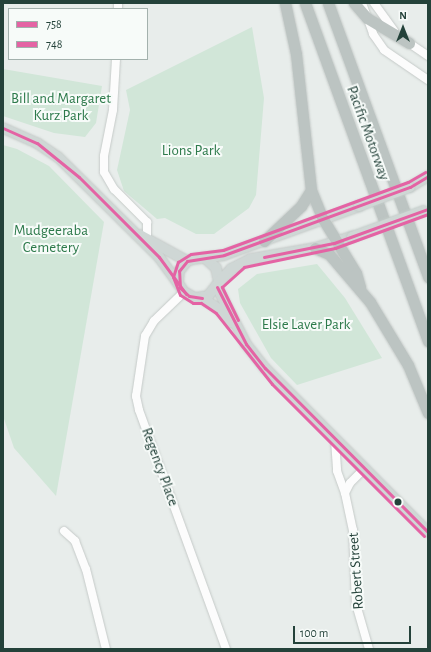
<!DOCTYPE html>
<style>
body{margin:0}
#map{position:relative;width:431px;height:652px;overflow:hidden;background:#e8edeb;font-family:"Alegreya Sans",sans-serif}
div>[style]{position:absolute}
.green>*{inset:0;background:#d1e6d8}
.roads{filter:drop-shadow(0 0 1px #c5cac8) drop-shadow(0 0 1px #c5cac8)}
.minor>*{height:8px;margin:-4px;padding:0 4px;transform-origin:4px;border-radius:4px;background:#fcfcfc}
.major>*{height:10px;margin:-5px;padding:0 5px;transform-origin:5px;border-radius:5px;background:#cfd7d5}
.highway>*{height:11px;margin:-5.5px;padding:0 5.5px;transform-origin:5.5px;border-radius:5.5px;background:#bcc4c2}
.bridges{filter:drop-shadow(0 0 1px #c3ccc9) drop-shadow(0 0 1px #c3ccc9)}
.major-bridge>*{height:10px;margin:-5px;padding:0 5px;transform-origin:5px;border-radius:5px;background:#cfd7d5}
.bus-1>*{height:3px;margin:-1.5px;padding:0 1.5px;transform-origin:1.5px;border-radius:1.5px;background:#e463a4}
.bus-2>*{height:3px;margin:-1.5px;padding:0 1.5px;transform-origin:1.5px;border-radius:1.5px;background:#e463a4}
.dots>*{width:11px;height:11px;translate:-50% -50%;box-sizing:border-box;border:2px solid #f7fbf9;border-radius:50%}
span{translate:-50% -50%;white-space:nowrap;text-align:center;line-height:1.15;-webkit-text-stroke:4px #f7fbf9;paint-order:stroke}
.park-label{font-size:15px;color:#2d7a4b}
.street-label{font-size:15px;color:#24423a}
.frame{position:absolute;inset:0;border:4px solid #24423a;pointer-events:none}
.legend{position:absolute;left:8px;top:8px;width:140px;height:52px;box-sizing:border-box;background:#f7fbf9;border:1px solid #a3b1ad;margin:0;padding:5px 7px;list-style:none;font-size:12px;color:#24423a}
.legend li{display:flex;align-items:center;gap:8px;height:20px}
.legend b{width:20px;border:1px solid #a3b1ad}
.north{position:absolute;left:383px;top:8px;width:40px;height:40px;-webkit-text-stroke:3px #f7fbf9;paint-order:stroke;rotate:0deg;font-size:11px;font-weight:700;line-height:16px;text-align:center;color:#24423a}
.north::after{content:'';display:block;margin:auto;width:14px;height:18px;background:#24423a;clip-path:polygon(50% 0,100% 100%,50% 72%,0 100%)}
.scale{position:absolute;left:293px;top:626px;width:118px;height:18px;box-sizing:border-box;border:2px solid #24423a;border-top:0;padding-left:5px;font-size:12px;line-height:14px;white-space:nowrap;color:#24423a;-webkit-text-stroke:3px #f7fbf9;paint-order:stroke}
</style>
<div id="map">
<div class="green">
<div style="clip-path:polygon(252px 27px,264px 98px,256px 195px,249px 208px,214px 234px,196px 234px,165px 218px,157px 219px,124px 191px,117px 170px,130px 110px,126px 90px)"></div>
<div style="clip-path:polygon(3px 69px,102px 86px,96px 123px,85px 137px,54px 133px,3px 116px)"></div>
<div style="clip-path:polygon(3px 145px,17px 149px,49px 166px,104px 222px,56px 496px,14px 448px,3px 416px)"></div>
<div style="clip-path:polygon(317px 264px,345px 298px,382px 358px,297px 385px,271px 358px,240px 303px,238px 289px,257px 274px)"></div>
</div>
<div class="roads">
<div class="minor">
<div style="left:362px;top:3px;width:33px;rotate:70deg"></div>
<div style="left:373px;top:34px;width:19px;rotate:55deg"></div>
<div style="left:384px;top:50px;width:53px;rotate:34.3deg"></div>
<div style="left:374px;top:3px;width:34px;rotate:54deg"></div>
<div style="left:118px;top:9px;width:6px;rotate:-90deg"></div>
<div style="left:406px;top:41px;width:27px;rotate:34deg"></div>
<div style="left:116px;top:59px;width:51px;rotate:93.4deg"></div>
<div style="left:113px;top:110px;width:47px;rotate:101.1deg"></div>
<div style="left:104px;top:156px;width:16px;rotate:90deg"></div>
<div style="left:104px;top:172px;width:20px;rotate:60deg"></div>
<div style="left:114px;top:189px;width:47px;rotate:45deg"></div>
<div style="left:147px;top:222px;width:16px;rotate:90deg"></div>
<div style="left:184px;top:292px;width:42px;rotate:136deg"></div>
<div style="left:154px;top:321px;width:17px;rotate:121deg"></div>
<div style="left:145px;top:336px;width:61px;rotate:98.5deg"></div>
<div style="left:136px;top:396px;width:14px;rotate:78deg"></div>
<div style="left:139px;top:410px;width:254px;rotate:70deg"></div>
<div style="left:335px;top:440px;width:31px;rotate:86deg"></div>
<div style="left:337px;top:471px;width:23px;rotate:70deg"></div>
<div style="left:345px;top:493px;width:38px;rotate:78deg"></div>
<div style="left:353px;top:530px;width:74px;rotate:87.7deg"></div>
<div style="left:356px;top:604px;width:47px;rotate:73.9deg"></div>
<div style="left:345px;top:493px;width:11px;rotate:-63deg"></div>
<div style="left:350px;top:483px;width:20px;rotate:-45deg"></div>
<div style="left:64px;top:531px;width:15px;rotate:42deg"></div>
<div style="left:75px;top:541px;width:30px;rotate:69deg"></div>
<div style="left:86px;top:569px;width:82px;rotate:76deg"></div>
</div>
<div class="major">
<div style="left:3px;top:128px;width:37px;rotate:24deg"></div>
<div style="left:37px;top:143px;width:25px;rotate:34deg"></div>
<div style="left:58px;top:157px;width:142px;rotate:44.7deg"></div>
<div style="left:159px;top:257px;width:32px;rotate:54deg"></div>
<div style="left:410px;top:187px;width:21px;rotate:-31deg"></div>
<div style="left:140px;top:235px;width:54px;rotate:29deg"></div>
<div style="left:205px;top:258px;width:15px;rotate:42deg"></div>
<div style="left:216px;top:268px;width:14px;rotate:78deg"></div>
<div style="left:219px;top:282px;width:18px;rotate:128deg"></div>
<div style="left:208px;top:296px;width:13px;rotate:171deg"></div>
<div style="left:195px;top:298px;width:13px;rotate:-151deg"></div>
<div style="left:184px;top:292px;width:11px;rotate:-124deg"></div>
<div style="left:178px;top:283px;width:12px;rotate:-85deg"></div>
<div style="left:179px;top:271px;width:13px;rotate:-51deg"></div>
<div style="left:187px;top:261px;width:6px;rotate:-18deg"></div>
<div style="left:193px;top:259px;width:31px;rotate:-7deg"></div>
<div style="left:224px;top:255px;width:144px;rotate:-19.9deg"></div>
<div style="left:219px;top:282px;width:18px;rotate:-47deg"></div>
<div style="left:231px;top:269px;width:22px;rotate:-27deg"></div>
<div style="left:251px;top:259px;width:65px;rotate:-9.8deg"></div>
<div style="left:315px;top:248px;width:39px;rotate:-17deg"></div>
<div style="left:217px;top:287px;width:64px;rotate:63deg"></div>
<div style="left:246px;top:344px;width:31px;rotate:52deg"></div>
<div style="left:265px;top:368px;width:231px;rotate:45.2deg"></div>
<div style="left:202px;top:298px;width:20px;rotate:33deg"></div>
<div style="left:219px;top:309px;width:18px;rotate:49deg"></div>
</div>
<div class="highway">
<div style="left:285px;top:3px;width:52px;rotate:77.8deg"></div>
<div style="left:296px;top:54px;width:137px;rotate:83.7deg"></div>
<div style="left:311px;top:190px;width:31px;rotate:68deg"></div>
<div style="left:323px;top:219px;width:63px;rotate:58.6deg"></div>
<div style="left:356px;top:273px;width:15px;rotate:74deg"></div>
<div style="left:305px;top:3px;width:360px;rotate:70deg"></div>
<div style="left:328px;top:3px;width:292px;rotate:69.9deg"></div>
<div style="left:354px;top:3px;width:20px;rotate:49deg"></div>
<div style="left:367px;top:18px;width:49px;rotate:30.8deg"></div>
<div style="left:264px;top:241px;width:51px;rotate:-43.4deg"></div>
<div style="left:301px;top:206px;width:19px;rotate:-58deg"></div>
<div style="left:315px;top:248px;width:15px;rotate:23deg"></div>
<div style="left:329px;top:254px;width:63px;rotate:49.5deg"></div>
<div style="left:370px;top:302px;width:74px;rotate:58.9deg"></div>
<div style="left:408px;top:365px;width:52px;rotate:67.4deg"></div>
</div>
</div>
<div class="bridges">
<div class="major-bridge">
<div style="left:359px;top:206px;width:54px;rotate:-20.4deg"></div>
<div style="left:352px;top:237px;width:76px;rotate:-20.1deg"></div>
</div>
</div>
<div class="bus-1">
<div style="left:3px;top:128px;width:37px;rotate:24deg"></div>
<div style="left:37px;top:143px;width:54px;rotate:39deg"></div>
<div style="left:79px;top:177px;width:113px;rotate:45deg"></div>
<div style="left:159px;top:257px;width:46px;rotate:53.9deg"></div>
<div style="left:264px;top:257px;width:71px;rotate:-11.3deg"></div>
<div style="left:334px;top:243px;width:100px;rotate:-19.9deg"></div>
<div style="left:217px;top:287px;width:64px;rotate:63deg"></div>
<div style="left:246px;top:344px;width:31px;rotate:52deg"></div>
<div style="left:265px;top:368px;width:231px;rotate:45.2deg"></div>
<div style="left:202px;top:298px;width:13px;rotate:-171deg"></div>
<div style="left:189px;top:296px;width:12px;rotate:-138deg"></div>
<div style="left:180px;top:288px;width:17px;rotate:-93deg"></div>
<div style="left:179px;top:271px;width:13px;rotate:-51deg"></div>
<div style="left:187px;top:261px;width:37px;rotate:-9deg"></div>
<div style="left:224px;top:255px;width:198px;rotate:-20.1deg"></div>
<div style="left:410px;top:187px;width:21px;rotate:-31deg"></div>
</div>
<div class="bus-2">
<div style="left:238px;top:320px;width:37px;rotate:-116deg"></div>
<div style="left:222px;top:287px;width:30px;rotate:-42deg"></div>
<div style="left:244px;top:267px;width:93px;rotate:-11.8deg"></div>
<div style="left:335px;top:248px;width:99px;rotate:-20.1deg"></div>
<div style="left:424px;top:536px;width:215px;rotate:-135deg"></div>
<div style="left:272px;top:384px;width:90px;rotate:-128.3deg"></div>
<div style="left:216px;top:313px;width:18px;rotate:-146deg"></div>
<div style="left:201px;top:303px;width:8px;rotate:180deg"></div>
<div style="left:193px;top:303px;width:15px;rotate:-148deg"></div>
<div style="left:180px;top:295px;width:19px;rotate:-111deg"></div>
<div style="left:173px;top:277px;width:16px;rotate:-72deg"></div>
<div style="left:178px;top:262px;width:15px;rotate:-32deg"></div>
<div style="left:191px;top:254px;width:32px;rotate:-7deg"></div>
<div style="left:223px;top:250px;width:197px;rotate:-20.2deg"></div>
<div style="left:408px;top:182px;width:20px;rotate:-30deg"></div>
</div>
<div class="dots">
<div style="left:398px;top:502px;background:#24423a"></div>
</div>
<div class="park-label">
<span style="left:61px;top:107px">Bill and Margaret<br>Kurz Park</span>
<span style="left:191px;top:151px">Lions Park</span>
<span style="left:51px;top:239px">Mudgeeraba<br>Cemetery</span>
<span style="left:306px;top:325px">Elsie Laver Park</span>
</div>
<div class="street-label">
<span style="left:368px;top:133px;rotate:70deg">Pacific Motorway</span>
<span style="left:160px;top:467px;rotate:70deg">Regency Place</span>
<span style="left:356px;top:571px;rotate:-94deg">Robert Street</span>
</div>
<div class="frame"></div>
<ul class="legend">
<li><b style="height:5px;background:#e463a4"></b>758</li>
<li><b style="height:5px;background:#e463a4"></b>748</li>
</ul>
<div class="north">N</div>
<div class="scale">100 m</div>
</div>
